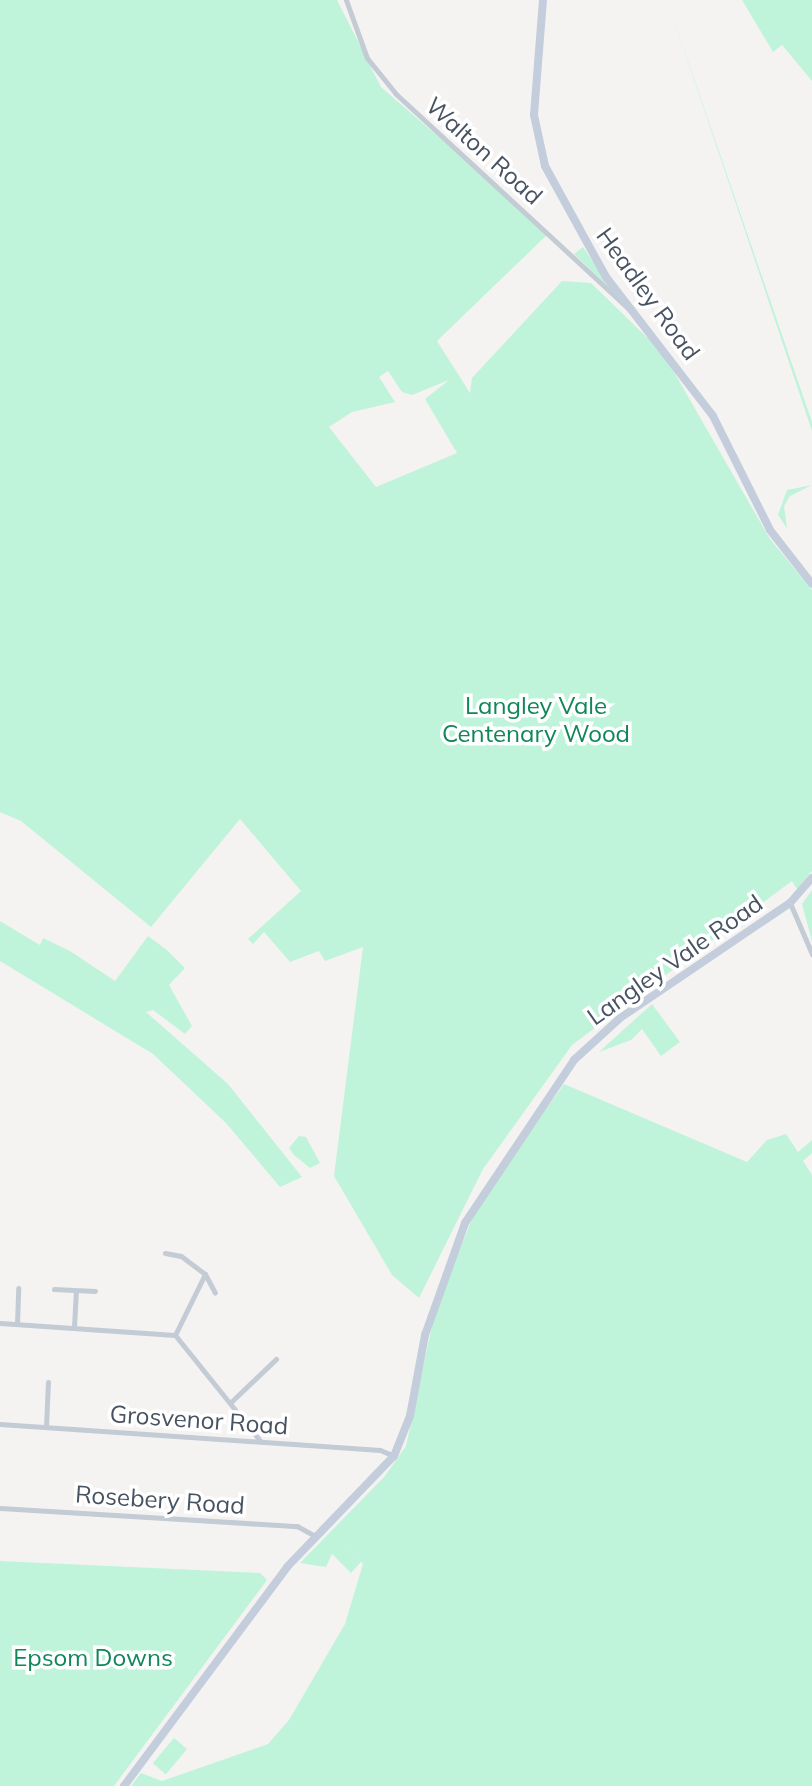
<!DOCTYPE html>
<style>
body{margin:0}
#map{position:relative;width:812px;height:1786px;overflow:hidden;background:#f5f3f2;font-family:Mulish,sans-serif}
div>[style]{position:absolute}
.green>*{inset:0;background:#bff4da;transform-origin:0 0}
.street>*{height:5px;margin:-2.5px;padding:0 2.5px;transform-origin:2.5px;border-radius:2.5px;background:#c3cbd5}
.secondary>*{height:8px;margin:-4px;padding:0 4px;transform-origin:4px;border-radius:4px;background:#c4cddc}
span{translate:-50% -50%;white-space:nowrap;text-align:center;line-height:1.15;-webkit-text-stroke:7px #fff;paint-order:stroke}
.street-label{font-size:24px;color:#485362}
.park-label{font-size:24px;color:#108659}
</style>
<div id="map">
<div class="green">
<div style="clip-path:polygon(evenodd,0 0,337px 0,381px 87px,549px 233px,437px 341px,470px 393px,472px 378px,562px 281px,591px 283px,663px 353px,770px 539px,812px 590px,812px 871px,797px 889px,792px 881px,572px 1045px,483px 1169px,419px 1298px,392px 1275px,334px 1176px,363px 947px,325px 961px,319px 951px,290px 962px,264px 932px,253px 944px,248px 939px,301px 891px,240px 819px,151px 927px,21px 821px,0 812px,0 0,388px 371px,402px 392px,412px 395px,449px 380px,425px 399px,457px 453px,376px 487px,329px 427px,352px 412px,395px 402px,379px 377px,388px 371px)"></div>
<div style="clip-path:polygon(667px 0,812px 422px,812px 431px,735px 201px)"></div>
<div style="clip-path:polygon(742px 0,812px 0,812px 81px,782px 45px,773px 52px)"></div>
<div style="clip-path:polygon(583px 247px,614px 292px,574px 254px)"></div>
<div style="clip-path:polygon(812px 485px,790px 496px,784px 506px,787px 528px,812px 565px,778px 515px,787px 490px)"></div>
<div style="clip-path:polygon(812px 890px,812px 941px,802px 904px)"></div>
<div style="clip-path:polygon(0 921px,40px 945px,43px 938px,70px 951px,115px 981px,148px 936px,167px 950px,185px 968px,169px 985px,192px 1026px,185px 1034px,153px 1010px,146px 1012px,228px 1084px,302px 1177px,280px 1187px,226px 1123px,153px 1054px,0 961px)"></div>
<div style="clip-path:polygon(652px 1004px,680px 1042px,661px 1056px,642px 1029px,631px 1040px,599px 1052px)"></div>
<div style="clip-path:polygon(564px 1084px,747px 1162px,767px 1140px,786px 1134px,798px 1152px,812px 1140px,812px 1153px,803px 1161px,812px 1175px,812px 1786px,131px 1786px,141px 1773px,162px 1781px,268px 1744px,289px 1720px,345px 1624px,363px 1564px,342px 1541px,361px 1562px,351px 1573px,332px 1554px,326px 1567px,300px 1563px,385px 1476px,406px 1446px,435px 1312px,477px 1206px)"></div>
<div style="clip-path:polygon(299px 1136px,306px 1137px,320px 1163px,310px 1168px,294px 1155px,289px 1148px)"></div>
<div style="clip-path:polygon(0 1561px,260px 1573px,267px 1580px,114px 1786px,0 1786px)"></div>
<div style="left:174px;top:1738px;width:17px;height:33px;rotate:40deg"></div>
</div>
<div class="street">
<div style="left:346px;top:0;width:62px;rotate:70.1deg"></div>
<div style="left:367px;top:58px;width:46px;rotate:51.1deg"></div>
<div style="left:396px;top:94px;width:316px;rotate:42.7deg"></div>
<div style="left:790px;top:903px;width:56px;rotate:66.7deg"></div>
<div style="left:165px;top:1253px;width:16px;rotate:11deg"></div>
<div style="left:181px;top:1256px;width:30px;rotate:37deg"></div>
<div style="left:205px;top:1274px;width:68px;rotate:116.2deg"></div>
<div style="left:205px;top:1274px;width:21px;rotate:62deg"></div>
<div style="left:54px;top:1289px;width:41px;rotate:2.8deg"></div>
<div style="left:0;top:1323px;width:175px;rotate:3.9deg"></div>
<div style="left:175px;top:1335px;width:137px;rotate:51.2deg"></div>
<div style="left:17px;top:1324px;width:36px;rotate:-88deg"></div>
<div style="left:74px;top:1327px;width:36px;rotate:-87deg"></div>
<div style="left:232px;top:1401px;width:61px;rotate:-43.7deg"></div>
<div style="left:0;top:1424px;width:381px;rotate:3.9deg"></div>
<div style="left:380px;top:1450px;width:15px;rotate:23deg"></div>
<div style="left:46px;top:1427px;width:45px;rotate:-87.5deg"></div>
<div style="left:0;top:1508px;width:298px;rotate:3.5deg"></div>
<div style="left:297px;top:1526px;width:21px;rotate:29deg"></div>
</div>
<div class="secondary">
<div style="left:543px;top:0;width:115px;rotate:94.5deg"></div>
<div style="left:534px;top:115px;width:52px;rotate:77.8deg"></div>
<div style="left:545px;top:166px;width:127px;rotate:61.2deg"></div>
<div style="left:606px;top:277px;width:175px;rotate:52.4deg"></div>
<div style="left:713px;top:416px;width:127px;rotate:63.4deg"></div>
<div style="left:770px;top:530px;width:68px;rotate:52.1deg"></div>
<div style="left:124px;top:1786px;width:273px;rotate:-53.3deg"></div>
<div style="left:287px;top:1567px;width:154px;rotate:-46.1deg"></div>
<div style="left:394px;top:1456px;width:43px;rotate:-68.2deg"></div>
<div style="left:410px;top:1416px;width:82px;rotate:-79.5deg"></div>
<div style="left:425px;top:1335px;width:119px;rotate:-70.3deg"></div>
<div style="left:465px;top:1223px;width:196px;rotate:-56.2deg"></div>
<div style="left:574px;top:1060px;width:62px;rotate:-42.4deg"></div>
<div style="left:620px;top:1018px;width:205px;rotate:-34.1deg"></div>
<div style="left:790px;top:903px;width:33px;rotate:-49deg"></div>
</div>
<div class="street-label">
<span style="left:484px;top:151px;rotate:42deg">Walton Road</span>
<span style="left:648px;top:294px;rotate:54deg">Headley Road</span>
<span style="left:675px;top:960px;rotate:-35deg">Langley Vale Road</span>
<span style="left:199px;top:1420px;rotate:4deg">Grosvenor Road</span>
<span style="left:160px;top:1500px;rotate:4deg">Rosebery Road</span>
</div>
<div class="park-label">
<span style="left:536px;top:720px">Langley Vale<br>Centenary Wood</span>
<span style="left:93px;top:1658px">Epsom Downs</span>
</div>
</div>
